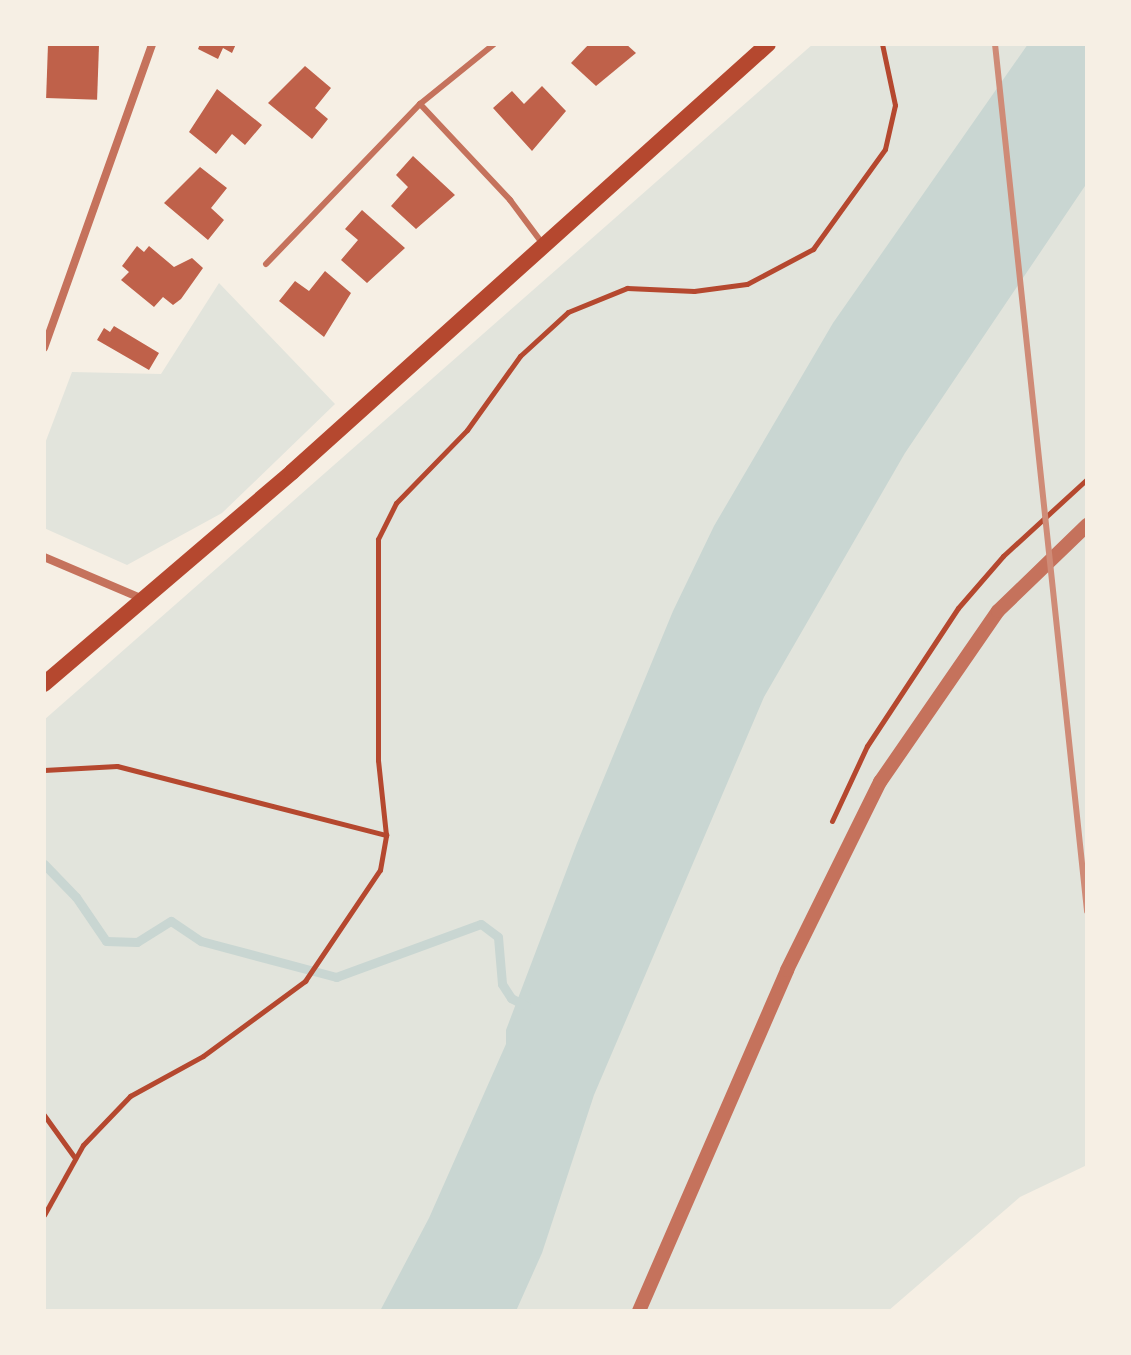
<!DOCTYPE html>
<style>
body{margin:0}
#map{position:relative;width:1131px;height:1355px;overflow:hidden;background:#f6efe4;font-family:"Titillium Web",sans-serif}
div>[style]{position:absolute}
.green>*{inset:0;background:#e2e4dc}
.water>*{inset:0;background:#c9d6d2}
.stream>*{height:9px;margin:-4.5px;padding:0 4.5px;transform-origin:4.5px;border-radius:4.5px;background:#c9d6d2}
.building>*{inset:0;background:#bf614a;transform-origin:0 0}
.path>*{height:5px;margin:-2.5px;padding:0 2.5px;transform-origin:2.5px;border-radius:2.5px;background:#b5482f}
.service>*{height:6px;margin:-3px;padding:0 3px;transform-origin:3px;border-radius:3px;background:#c5725c}
.minor>*{height:8px;margin:-4px;padding:0 4px;transform-origin:4px;border-radius:4px;background:#c5725c}
.tertiary>*{height:14px;margin:-7px;padding:0 7px;transform-origin:7px;border-radius:7px;background:#c5725c}
.secondary>*{height:16px;margin:-8px;padding:0 8px;transform-origin:8px;border-radius:8px;background:#b5482f}
.rail>*{height:6px;margin:-3px;padding:0 3px;transform-origin:3px;border-radius:3px;background:#cf8b77}
span{translate:-50% -50%;white-space:nowrap;text-align:center;line-height:1.15;-webkit-text-stroke:8px #f6efe4;paint-order:stroke}
.frame{position:absolute;inset:0;border:46px solid #f6efe4;pointer-events:none}
</style>
<div id="map">
<div class="green">
<div style="clip-path:polygon(813px 44px,1087px 44px,1087px 1165px,1020px 1197px,888px 1311px,44px 1311px,44px 720px)"></div>
<div style="clip-path:polygon(219px 283px,335px 404px,222px 513px,127px 565px,44px 528px,44px 446px,72px 372px,161px 374px)"></div>
</div>
<div class="water">
<div style="clip-path:polygon(1028px 44px,1087px 44px,1087px 183px,905px 453px,764px 697px,594px 1095px,542px 1253px,516px 1311px,380px 1311px,429px 1218px,506px 1044px,506px 1030px,577px 843px,673px 611px,714px 526px,833px 323px)"></div>
</div>
<div class="stream">
<div style="left:44px;top:864px;width:46px;rotate:45.9deg"></div>
<div style="left:76px;top:897px;width:53px;rotate:55.7deg"></div>
<div style="left:106px;top:941px;width:31px;rotate:2deg"></div>
<div style="left:137px;top:942px;width:40px;rotate:-32deg"></div>
<div style="left:171px;top:921px;width:36px;rotate:34deg"></div>
<div style="left:201px;top:941px;width:140px;rotate:14.9deg"></div>
<div style="left:336px;top:977px;width:154px;rotate:-20.1deg"></div>
<div style="left:481px;top:924px;width:21px;rotate:37deg"></div>
<div style="left:498px;top:937px;width:47px;rotate:85.1deg"></div>
<div style="left:502px;top:984px;width:17px;rotate:57deg"></div>
<div style="left:511px;top:998px;width:17px;rotate:28deg"></div>
</div>
<div class="building">
<div style="left:48px;top:44px;width:51px;height:54px;rotate:2deg"></div>
<div style="clip-path:polygon(200px 44px,236px 44px,232px 53px,223px 48px,218px 59px,198px 49px)"></div>
<div style="clip-path:polygon(589px 44px,626px 44px,636px 53px,596px 86px,571px 63px)"></div>
<div style="clip-path:polygon(305px 66px,331px 88px,315px 108px,328px 119px,312px 139px,268px 103px)"></div>
<div style="clip-path:polygon(542px 86px,566px 111px,532px 151px,493px 108px,512px 91px,524px 104px)"></div>
<div style="clip-path:polygon(217px 89px,262px 125px,245px 145px,232px 134px,216px 154px,189px 132px)"></div>
<div style="clip-path:polygon(413px 156px,455px 195px,416px 229px,391px 206px,408px 187px,396px 175px)"></div>
<div style="clip-path:polygon(200px 167px,227px 188px,211px 208px,224px 220px,208px 240px,164px 203px)"></div>
<div style="clip-path:polygon(362px 210px,405px 248px,367px 283px,341px 260px,358px 240px,345px 229px)"></div>
<div style="clip-path:polygon(137px 246px,144px 252px,149px 246px,174px 267px,192px 258px,203px 268px,181px 299px,173px 305px,163px 297px,154px 307px,121px 280px,129px 272px,122px 266px)"></div>
<div style="clip-path:polygon(325px 271px,351px 293px,324px 337px,279px 301px,295px 281px,309px 291px)"></div>
<div style="clip-path:polygon(114px 326px,159px 353px,149px 370px,97px 340px,104px 328px,110px 332px)"></div>
</div>
<div class="path">
<div style="left:44px;top:770px;width:73px;rotate:-3.1deg"></div>
<div style="left:117px;top:766px;width:278px;rotate:14.4deg"></div>
<div style="left:832px;top:821px;width:83px;rotate:-65deg"></div>
<div style="left:867px;top:746px;width:165px;rotate:-56.6deg"></div>
<div style="left:958px;top:608px;width:69px;rotate:-49.1deg"></div>
<div style="left:1003px;top:556px;width:114px;rotate:-42.5deg"></div>
<div style="left:44px;top:1115px;width:53px;rotate:54.2deg"></div>
<div style="left:44px;top:1215px;width:80px;rotate:-60.9deg"></div>
<div style="left:83px;top:1145px;width:68px;rotate:-46.2deg"></div>
<div style="left:130px;top:1096px;width:83px;rotate:-28.7deg"></div>
<div style="left:203px;top:1056px;width:127px;rotate:-36.3deg"></div>
<div style="left:305px;top:981px;width:134px;rotate:-56deg"></div>
<div style="left:380px;top:870px;width:36px;rotate:-80deg"></div>
<div style="left:386px;top:835px;width:75px;rotate:-96.1deg"></div>
<div style="left:378px;top:760px;width:221px;rotate:-90deg"></div>
<div style="left:378px;top:539px;width:40px;rotate:-63.4deg"></div>
<div style="left:396px;top:503px;width:102px;rotate:-45.8deg"></div>
<div style="left:467px;top:430px;width:91px;rotate:-54.4deg"></div>
<div style="left:520px;top:356px;width:65px;rotate:-42.5deg"></div>
<div style="left:568px;top:312px;width:64px;rotate:-22.1deg"></div>
<div style="left:627px;top:288px;width:67px;rotate:2.6deg"></div>
<div style="left:694px;top:291px;width:53px;rotate:-7.5deg"></div>
<div style="left:747px;top:284px;width:75px;rotate:-27.9deg"></div>
<div style="left:813px;top:249px;width:123px;rotate:-54.2deg"></div>
<div style="left:885px;top:149px;width:45px;rotate:-77.2deg"></div>
<div style="left:895px;top:105px;width:62px;rotate:-102deg"></div>
</div>
<div class="service">
<div style="left:420px;top:104px;width:95px;rotate:-39deg"></div>
<div style="left:266px;top:264px;width:222px;rotate:-46.1deg"></div>
<div style="left:420px;top:104px;width:132px;rotate:46.8deg"></div>
<div style="left:510px;top:200px;width:54px;rotate:53.3deg"></div>
</div>
<div class="minor">
<div style="left:44px;top:348px;width:323px;rotate:-70.4deg"></div>
<div style="left:44px;top:557px;width:108px;rotate:23deg"></div>
</div>
<div class="tertiary">
<div style="left:639px;top:1311px;width:372px;rotate:-66.5deg"></div>
<div style="left:787px;top:970px;width:210px;rotate:-63.7deg"></div>
<div style="left:880px;top:782px;width:208px;rotate:-55.4deg"></div>
<div style="left:998px;top:611px;width:124px;rotate:-44deg"></div>
</div>
<div class="secondary">
<div style="left:44px;top:684px;width:326px;rotate:-40.5deg"></div>
<div style="left:292px;top:472px;width:640px;rotate:-41.96deg"></div>
</div>
<div class="rail">
<div style="left:995px;top:44px;width:872px;rotate:83.94deg"></div>
</div>
<div class="frame"></div>
</div>
